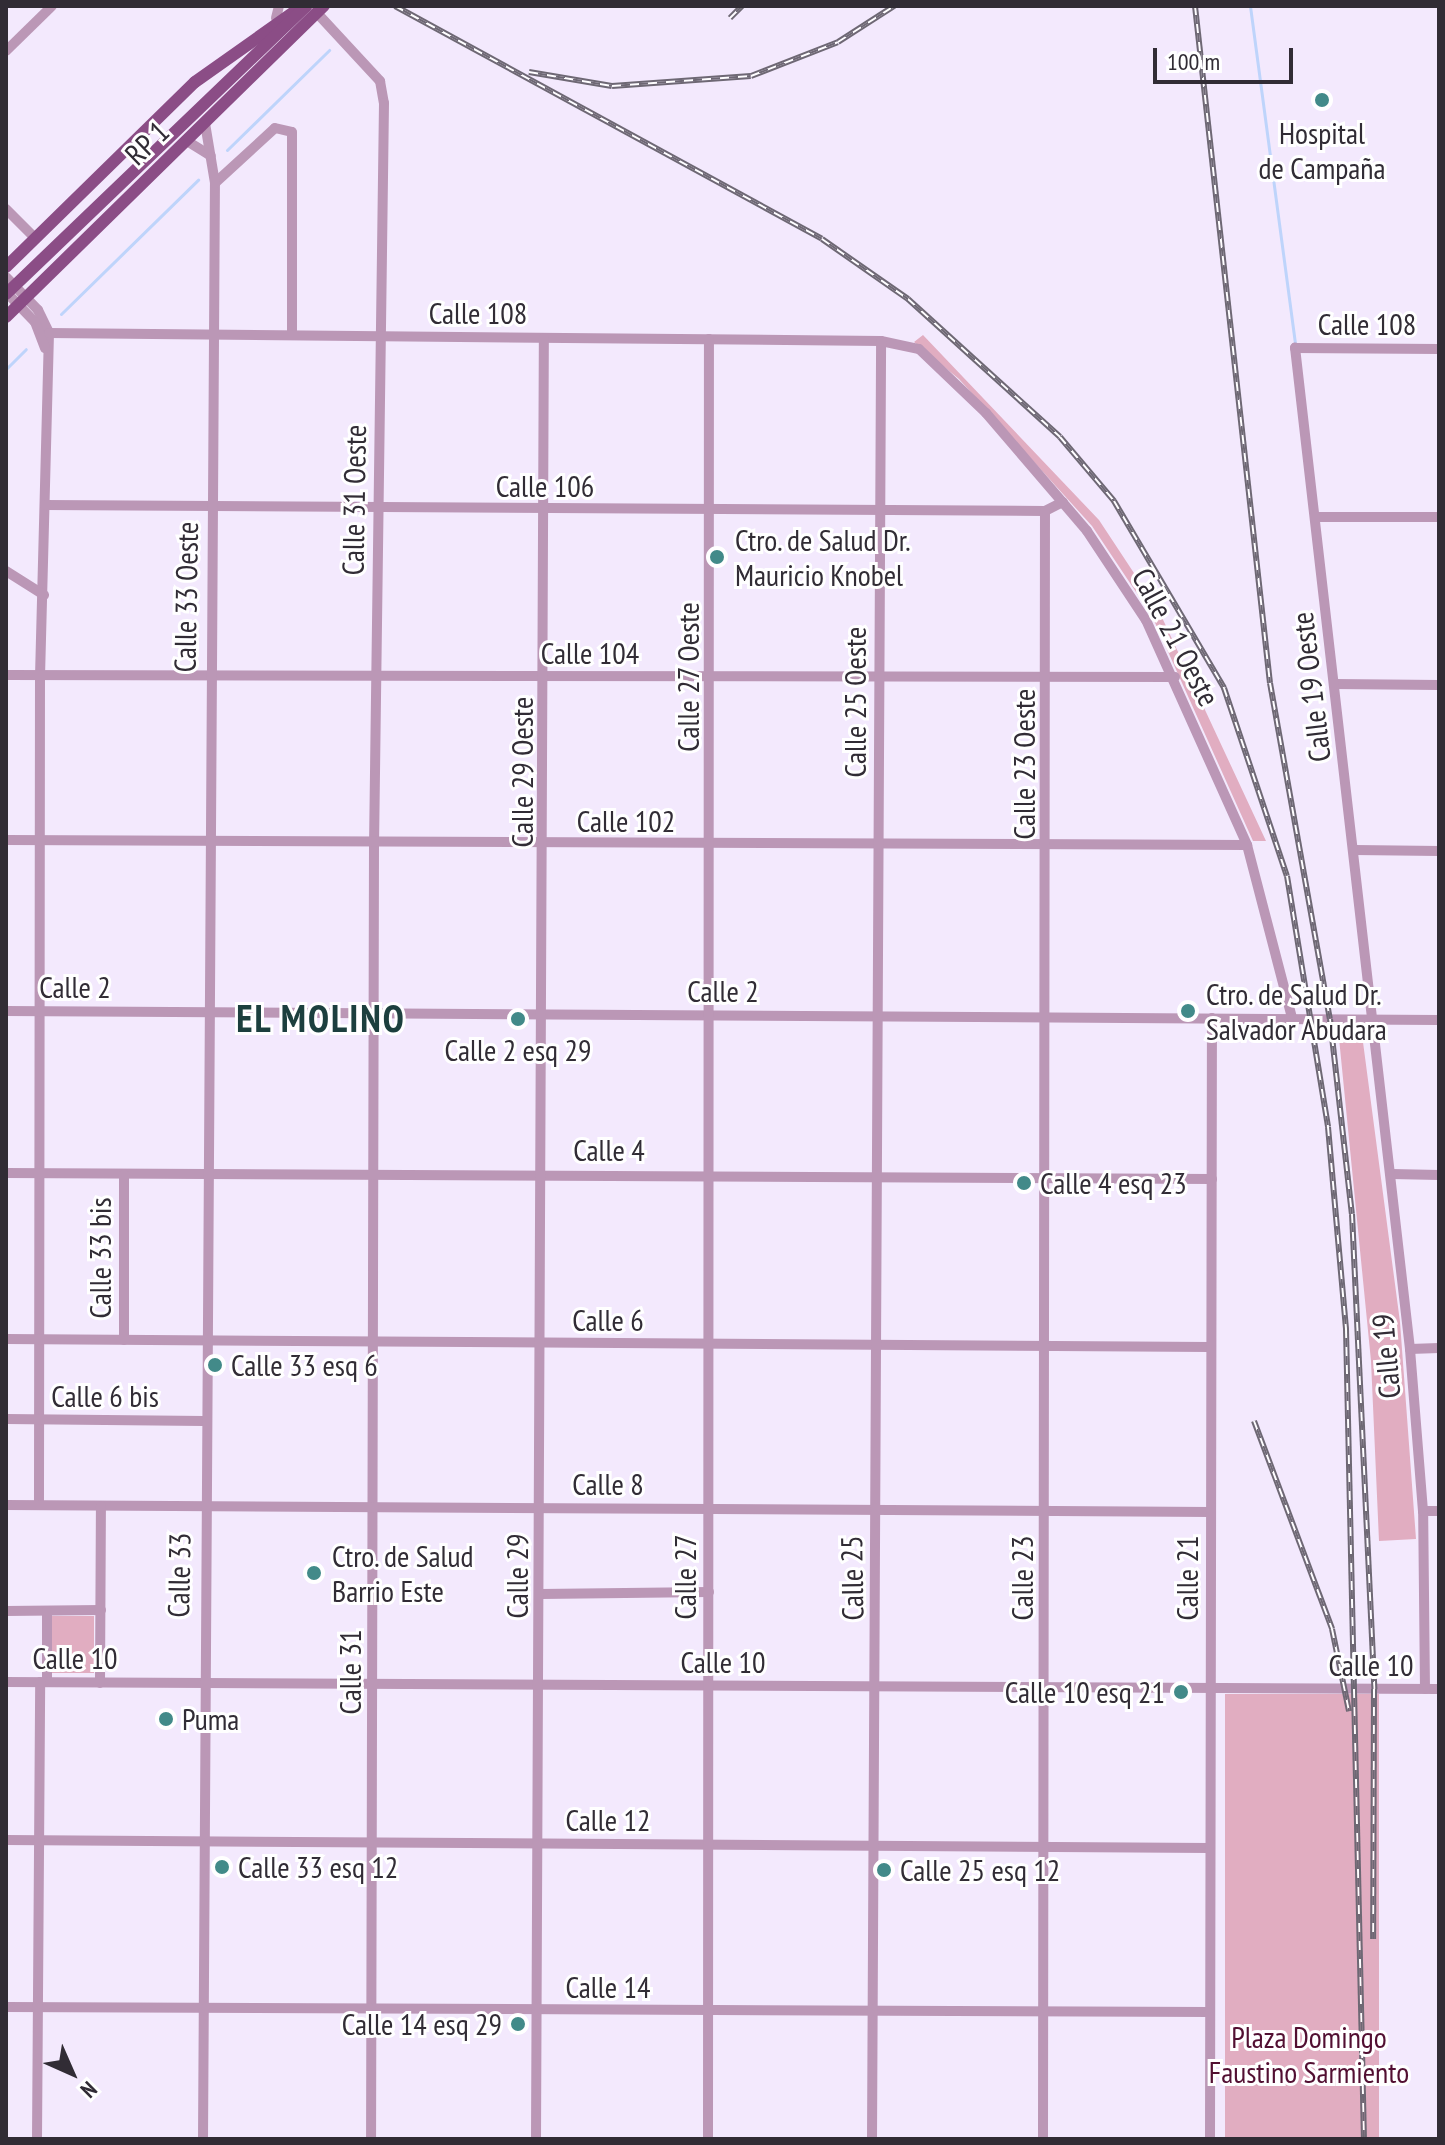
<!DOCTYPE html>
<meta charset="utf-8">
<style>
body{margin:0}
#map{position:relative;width:1445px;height:2145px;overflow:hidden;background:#f3e9fd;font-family:"PT Sans Narrow",sans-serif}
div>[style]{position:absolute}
.green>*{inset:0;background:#e1adc1;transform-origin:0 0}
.stream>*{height:3px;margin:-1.5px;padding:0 1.5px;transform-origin:1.5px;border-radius:1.5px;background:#bed4fb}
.minor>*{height:10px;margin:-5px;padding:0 5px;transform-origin:5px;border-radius:5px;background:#bb97b6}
.major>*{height:12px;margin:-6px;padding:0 6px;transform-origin:6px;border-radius:6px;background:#8b4d86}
.rail>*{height:6px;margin-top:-3px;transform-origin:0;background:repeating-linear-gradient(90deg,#fff 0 9px,#6e6874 0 18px);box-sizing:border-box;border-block:2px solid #6e6874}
.dots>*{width:22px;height:22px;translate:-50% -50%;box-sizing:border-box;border:4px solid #fff;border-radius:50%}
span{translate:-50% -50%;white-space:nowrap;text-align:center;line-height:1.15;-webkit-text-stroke:6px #fff;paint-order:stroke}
.poi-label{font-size:30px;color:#312c35}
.left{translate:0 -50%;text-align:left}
.right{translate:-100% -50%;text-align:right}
.street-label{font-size:30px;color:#312c35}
.park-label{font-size:30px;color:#520f32}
.district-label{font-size:38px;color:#1c3f3e;font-weight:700;letter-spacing:2px}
.frame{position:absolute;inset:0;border:8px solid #312c35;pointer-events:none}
.north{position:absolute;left:32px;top:2033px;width:80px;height:80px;-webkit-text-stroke:6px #fff;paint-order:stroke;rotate:135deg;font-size:22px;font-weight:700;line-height:32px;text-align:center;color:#312c35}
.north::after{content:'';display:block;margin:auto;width:28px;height:36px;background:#312c35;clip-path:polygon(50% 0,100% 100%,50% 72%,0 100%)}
.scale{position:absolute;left:1153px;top:48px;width:140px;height:36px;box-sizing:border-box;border:4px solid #312c35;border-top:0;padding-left:10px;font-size:24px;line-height:28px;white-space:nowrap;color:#312c35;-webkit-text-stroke:6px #fff;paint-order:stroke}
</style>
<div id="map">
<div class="green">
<div style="clip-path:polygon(923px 335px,1099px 520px,1159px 611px,1266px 841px,1253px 841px,1152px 616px,1092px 526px,959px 379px,914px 342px)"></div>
<div style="clip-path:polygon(1361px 1027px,1400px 1322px,1416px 1539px,1379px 1541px,1371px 1361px,1338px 1028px)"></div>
<div style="left:94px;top:1616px;width:57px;height:43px;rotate:90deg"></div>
<div style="left:1225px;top:1694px;width:154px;height:445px"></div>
</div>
<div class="stream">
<div style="left:1250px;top:6px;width:341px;rotate:82.4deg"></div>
<div style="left:227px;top:150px;width:143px;rotate:-44.4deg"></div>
<div style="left:61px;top:314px;width:192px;rotate:-44.4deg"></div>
<div style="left:6px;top:369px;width:28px;rotate:-45deg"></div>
</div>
<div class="minor">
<div style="left:317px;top:13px;width:93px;rotate:47.2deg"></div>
<div style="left:380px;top:81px;width:22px;rotate:80deg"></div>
<div style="left:384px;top:103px;width:742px;rotate:90.77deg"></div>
<div style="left:374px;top:845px;width:1294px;rotate:90.13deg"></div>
<div style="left:276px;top:18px;width:12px;rotate:-76deg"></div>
<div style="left:6px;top:51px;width:64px;rotate:-44.4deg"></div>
<div style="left:187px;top:141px;width:28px;rotate:32deg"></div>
<div style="left:215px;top:183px;width:81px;rotate:-42.5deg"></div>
<div style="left:275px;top:128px;width:17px;rotate:13deg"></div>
<div style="left:292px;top:132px;width:203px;rotate:90deg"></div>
<div style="left:6px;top:209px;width:41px;rotate:45deg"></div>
<div style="left:6px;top:277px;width:46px;rotate:45.9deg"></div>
<div style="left:38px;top:310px;width:25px;rotate:64deg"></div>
<div style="left:49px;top:333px;width:342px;rotate:91.5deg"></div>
<div style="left:40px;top:675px;width:830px;rotate:90.07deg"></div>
<div style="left:6px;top:292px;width:42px;rotate:46deg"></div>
<div style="left:35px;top:322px;width:28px;rotate:69deg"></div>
<div style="left:49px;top:333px;width:832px;rotate:0.55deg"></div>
<div style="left:881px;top:341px;width:39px;rotate:12deg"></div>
<div style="left:919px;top:349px;width:93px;rotate:43.7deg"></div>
<div style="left:986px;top:413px;width:155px;rotate:49.4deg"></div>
<div style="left:1087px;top:531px;width:107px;rotate:56.5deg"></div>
<div style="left:1146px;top:620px;width:247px;rotate:65.8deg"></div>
<div style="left:1247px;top:845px;width:179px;rotate:75.4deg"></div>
<div style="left:45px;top:505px;width:1000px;rotate:0.34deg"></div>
<div style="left:1045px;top:511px;width:20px;rotate:-27deg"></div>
<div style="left:1315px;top:517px;width:124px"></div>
<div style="left:6px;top:571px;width:45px;rotate:32.3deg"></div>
<div style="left:6px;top:675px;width:1169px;rotate:0.1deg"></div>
<div style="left:1335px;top:684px;width:104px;rotate:0.6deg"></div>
<div style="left:6px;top:840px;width:1241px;rotate:0.23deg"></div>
<div style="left:1355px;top:850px;width:84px;rotate:0.7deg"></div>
<div style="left:6px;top:1011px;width:1433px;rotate:0.36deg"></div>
<div style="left:6px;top:1173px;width:1206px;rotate:0.29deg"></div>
<div style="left:1392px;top:1174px;width:47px;rotate:1.2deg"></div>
<div style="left:6px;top:1339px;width:1204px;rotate:0.38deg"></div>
<div style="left:124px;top:1340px;width:165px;rotate:-90deg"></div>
<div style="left:1410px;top:1349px;width:29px;rotate:-2deg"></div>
<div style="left:6px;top:1419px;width:198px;rotate:0.6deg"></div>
<div style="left:6px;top:1505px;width:1205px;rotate:0.33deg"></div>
<div style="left:1423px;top:1511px;width:16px"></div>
<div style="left:541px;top:1594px;width:168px;rotate:-0.7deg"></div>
<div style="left:6px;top:1611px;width:95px;rotate:-0.6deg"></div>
<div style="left:47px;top:1611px;width:71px;rotate:90deg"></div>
<div style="left:6px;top:1682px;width:1433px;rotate:0.28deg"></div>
<div style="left:100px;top:1683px;width:177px;rotate:-89.7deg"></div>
<div style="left:1425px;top:1689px;width:178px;rotate:-90.6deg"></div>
<div style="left:1423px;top:1511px;width:163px;rotate:-94.6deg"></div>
<div style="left:1410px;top:1349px;width:1008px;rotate:-96.55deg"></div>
<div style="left:1295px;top:348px;width:144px;rotate:0.4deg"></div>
<div style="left:6px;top:1840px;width:1204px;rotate:0.38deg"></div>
<div style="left:6px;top:2007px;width:1204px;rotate:0.24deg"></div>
<div style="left:37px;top:2139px;width:457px;rotate:-89.6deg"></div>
<div style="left:203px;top:2139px;width:1956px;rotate:-89.65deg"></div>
<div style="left:215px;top:183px;width:61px;rotate:-99.5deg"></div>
<div style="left:536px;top:2139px;width:1801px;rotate:-89.75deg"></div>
<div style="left:708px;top:2139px;width:1800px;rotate:-89.97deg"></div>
<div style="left:872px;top:2139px;width:1798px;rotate:-89.71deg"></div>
<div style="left:1043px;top:2139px;width:1628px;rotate:-89.93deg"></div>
<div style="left:1210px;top:2139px;width:1121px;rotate:-89.9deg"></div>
</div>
<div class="major">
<div style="left:6px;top:267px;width:264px;rotate:-44.4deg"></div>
<div style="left:195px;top:82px;width:126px;rotate:-35.3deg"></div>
<div style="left:6px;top:294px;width:416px;rotate:-43.8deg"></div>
<div style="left:6px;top:317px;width:445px;rotate:-44.4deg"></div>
</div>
<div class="rail">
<div style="left:395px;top:6px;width:486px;rotate:28.6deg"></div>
<div style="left:822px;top:239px;width:105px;rotate:34.9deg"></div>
<div style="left:908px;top:299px;width:205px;rotate:42.2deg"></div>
<div style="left:1060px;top:437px;width:84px;rotate:49.8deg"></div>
<div style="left:1114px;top:501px;width:217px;rotate:59.5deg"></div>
<div style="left:1224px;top:688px;width:198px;rotate:71.5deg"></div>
<div style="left:1287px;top:876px;width:254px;rotate:80.7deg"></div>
<div style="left:1328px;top:1127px;width:203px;rotate:84.9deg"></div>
<div style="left:1346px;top:1329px;width:810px;rotate:88.73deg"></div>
<div style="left:1195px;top:6px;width:681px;rotate:83.68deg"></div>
<div style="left:1270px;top:683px;width:341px;rotate:79.9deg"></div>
<div style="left:1330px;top:1019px;width:196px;rotate:83.6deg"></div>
<div style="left:1352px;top:1214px;width:476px;rotate:87.3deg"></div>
<div style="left:1374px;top:1689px;width:250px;rotate:90.2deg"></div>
<div style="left:730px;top:18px;width:17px;rotate:-45deg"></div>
<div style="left:529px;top:72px;width:84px;rotate:9.6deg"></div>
<div style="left:612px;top:86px;width:139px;rotate:-4.1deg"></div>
<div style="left:751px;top:76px;width:93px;rotate:-21.3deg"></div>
<div style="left:838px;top:42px;width:67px;rotate:-32.7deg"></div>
<div style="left:1254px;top:1421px;width:222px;rotate:69.4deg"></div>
<div style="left:1332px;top:1629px;width:84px;rotate:78.3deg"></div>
</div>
<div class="dots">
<div style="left:1322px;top:100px;background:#428a89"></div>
<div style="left:717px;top:557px;background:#428a89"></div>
<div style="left:1188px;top:1011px;background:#428a89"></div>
<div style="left:518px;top:1019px;background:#428a89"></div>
<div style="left:1024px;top:1183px;background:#428a89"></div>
<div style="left:215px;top:1365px;background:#428a89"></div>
<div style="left:314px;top:1573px;background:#428a89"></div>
<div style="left:1181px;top:1692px;background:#428a89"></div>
<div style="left:166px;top:1719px;background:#428a89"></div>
<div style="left:222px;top:1867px;background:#428a89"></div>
<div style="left:884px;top:1870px;background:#428a89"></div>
<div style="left:518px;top:2024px;background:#428a89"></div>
</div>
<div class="poi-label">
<span style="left:1322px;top:150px">Hospital<br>de Campaña</span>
<span class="left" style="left:735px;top:557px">Ctro. de Salud Dr.<br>Mauricio Knobel</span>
<span class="left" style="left:1206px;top:1011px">Ctro. de Salud Dr.<br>Salvador Abudara</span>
<span style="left:518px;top:1050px">Calle 2 esq 29</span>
<span class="left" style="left:1040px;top:1183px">Calle 4 esq 23</span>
<span class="left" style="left:231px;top:1365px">Calle 33 esq 6</span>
<span class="left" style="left:332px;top:1573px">Ctro. de Salud<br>Barrio Este</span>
<span class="right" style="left:1165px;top:1692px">Calle 10 esq 21</span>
<span class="left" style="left:182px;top:1719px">Puma</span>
<span class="left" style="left:238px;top:1867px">Calle 33 esq 12</span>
<span class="left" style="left:900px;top:1870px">Calle 25 esq 12</span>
<span class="right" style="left:502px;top:2024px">Calle 14 esq 29</span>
</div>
<div class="street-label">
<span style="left:147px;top:143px;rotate:-44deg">RP 1</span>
<span style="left:478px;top:313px">Calle 108</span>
<span style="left:1367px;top:324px">Calle 108</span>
<span style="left:545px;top:486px">Calle 106</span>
<span style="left:354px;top:500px;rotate:-89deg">Calle 31 Oeste</span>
<span style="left:186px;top:597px;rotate:-89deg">Calle 33 Oeste</span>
<span style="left:1176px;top:637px;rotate:62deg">Calle 21 Oeste</span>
<span style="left:590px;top:653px">Calle 104</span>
<span style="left:688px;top:677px;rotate:-90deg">Calle 27 Oeste</span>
<span style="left:1311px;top:687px;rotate:-97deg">Calle 19 Oeste</span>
<span style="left:855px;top:702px;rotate:-90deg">Calle 25 Oeste</span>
<span style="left:1024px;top:764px;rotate:-90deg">Calle 23 Oeste</span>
<span style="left:522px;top:772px;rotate:-90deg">Calle 29 Oeste</span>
<span style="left:626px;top:821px">Calle 102</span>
<span style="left:75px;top:987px">Calle 2</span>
<span style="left:723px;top:991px">Calle 2</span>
<span style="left:609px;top:1150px">Calle 4</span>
<span style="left:100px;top:1258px;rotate:-90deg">Calle 33 bis</span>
<span style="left:608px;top:1320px">Calle 6</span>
<span style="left:1386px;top:1356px;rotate:-95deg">Calle 19</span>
<span style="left:105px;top:1396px">Calle 6 bis</span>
<span style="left:608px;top:1484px">Calle 8</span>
<span style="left:179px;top:1575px;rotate:-89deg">Calle 33</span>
<span style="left:517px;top:1576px;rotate:-90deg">Calle 29</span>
<span style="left:685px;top:1577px;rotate:-90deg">Calle 27</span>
<span style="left:852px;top:1578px;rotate:-91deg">Calle 25</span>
<span style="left:1022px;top:1578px;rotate:-90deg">Calle 23</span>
<span style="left:1187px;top:1578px;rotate:-90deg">Calle 21</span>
<span style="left:75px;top:1658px">Calle 10</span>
<span style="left:723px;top:1662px">Calle 10</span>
<span style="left:1371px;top:1665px">Calle 10</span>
<span style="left:350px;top:1672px;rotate:-90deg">Calle 31</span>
<span style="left:608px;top:1820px">Calle 12</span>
<span style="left:608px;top:1987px">Calle 14</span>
</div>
<div class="park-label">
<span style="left:1309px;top:2054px">Plaza Domingo<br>Faustino Sarmiento</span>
</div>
<div class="district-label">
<span style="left:321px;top:1018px">EL MOLINO</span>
</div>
<div class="frame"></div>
<div class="north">N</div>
<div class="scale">100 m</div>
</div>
